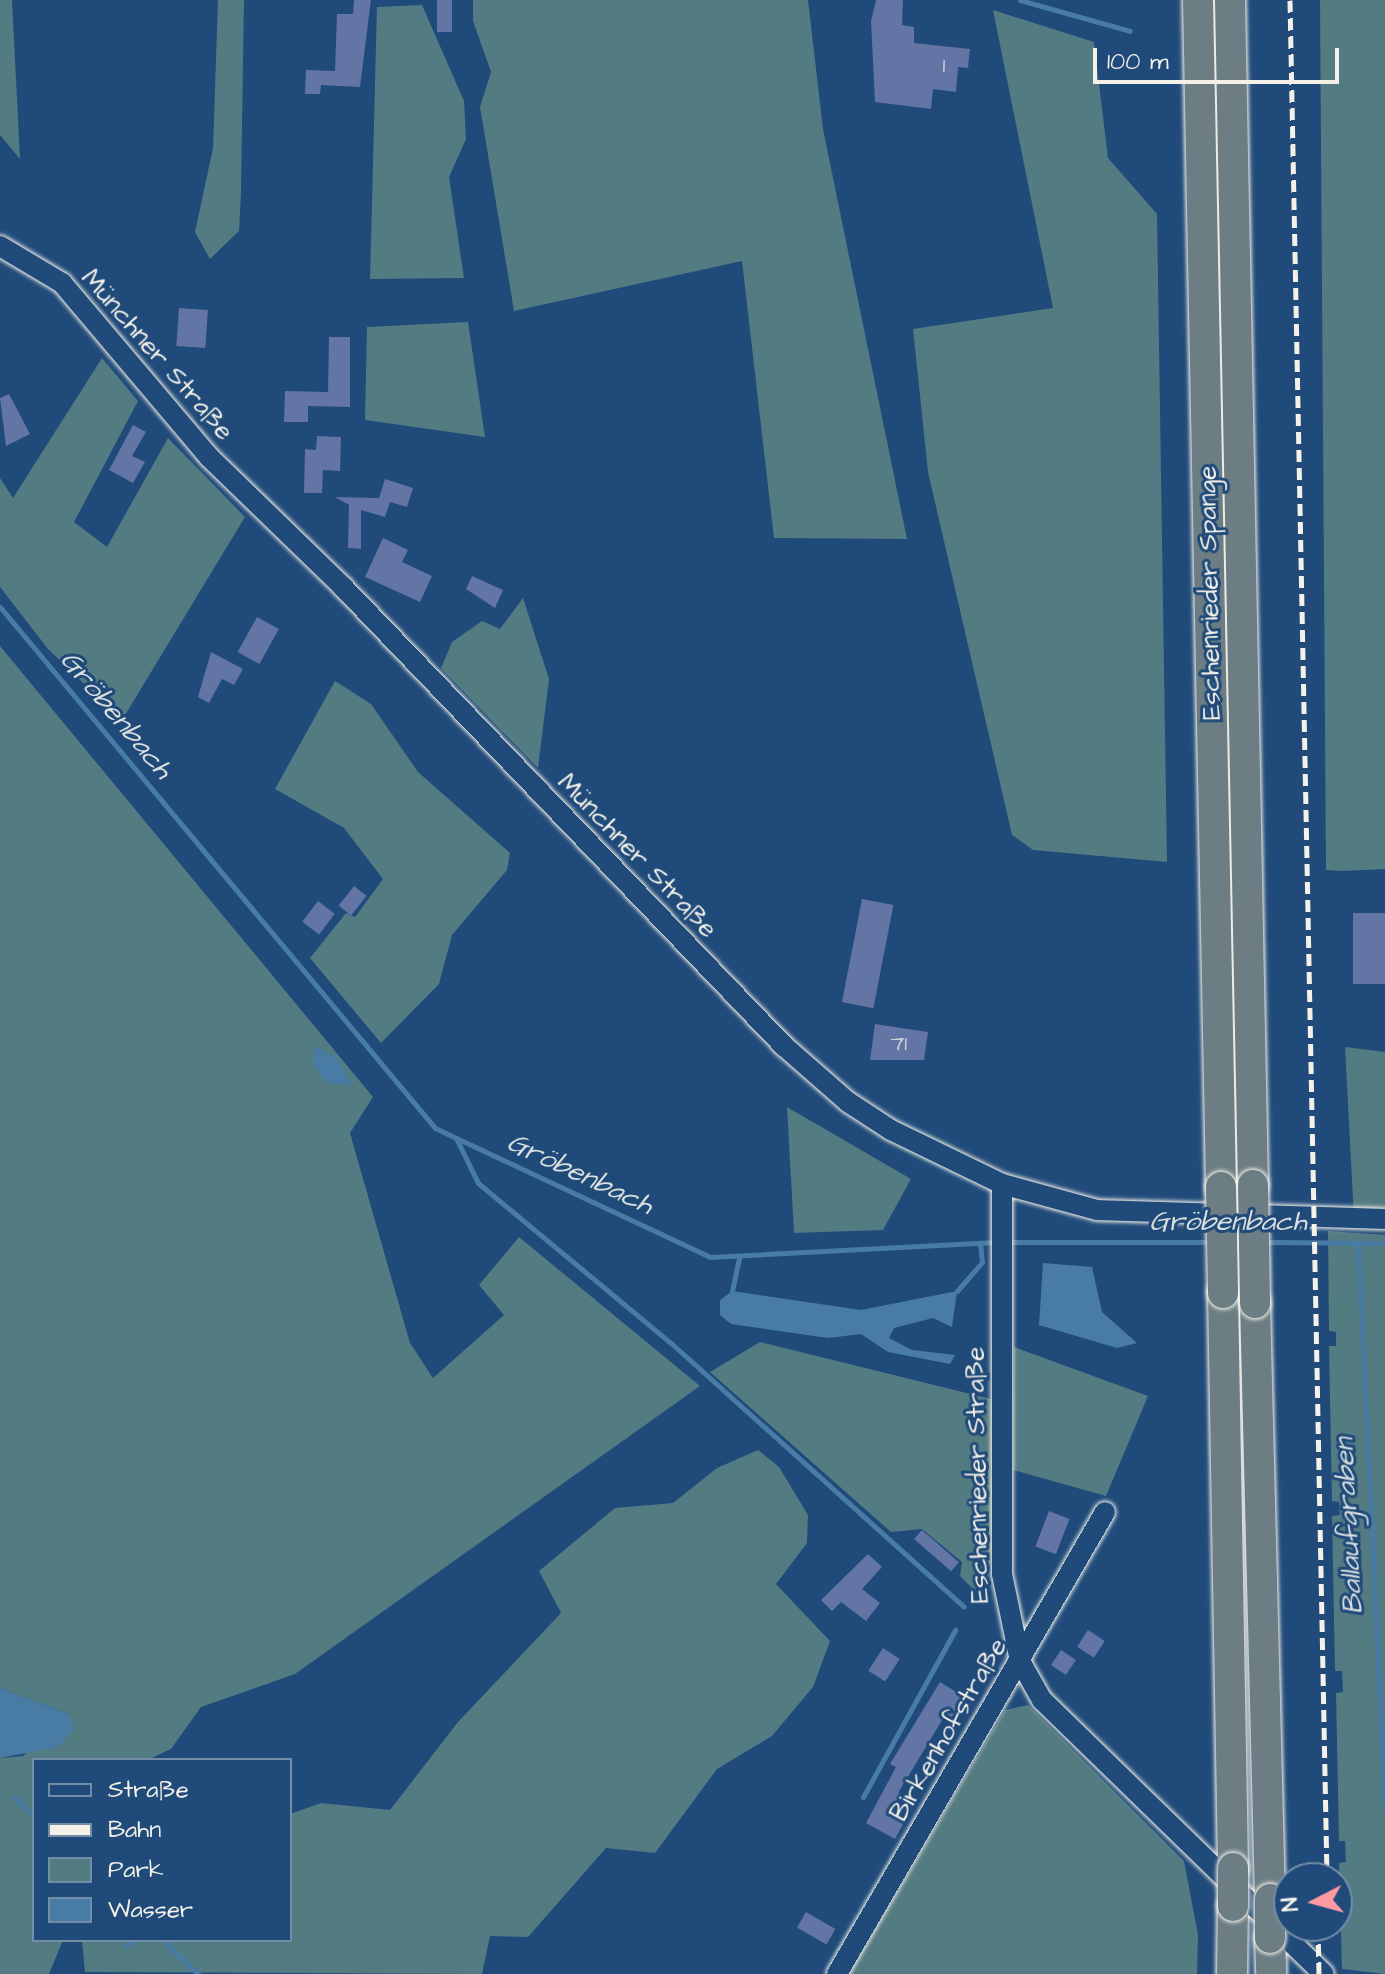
<!DOCTYPE html>
<meta charset="utf-8">
<style>
body{margin:0}
#map{position:relative;width:1385px;height:1974px;overflow:hidden;background:#1f4a7a;font-family:"Architects Daughter",sans-serif}
div>[style]{position:absolute}
.green>*{inset:0;background:#537b82}
.water>*{inset:0;background:#487ca5}
.stream>*{height:5px;margin:-2.5px;padding:0 2.5px;transform-origin:2.5px;border-radius:2.5px;background:#487ca5}
.building>*{inset:0;background:#6275a4;transform-origin:0 0}
.roads{filter:drop-shadow(0 0 2px #f4f1e8) drop-shadow(0 0 2px #f4f1e8)}
.minor>*{height:20px;margin:-10px;padding:0 10px;transform-origin:10px;border-radius:10px;background:#1f4a7a}
.highway>*{height:30px;margin:-15px;padding:0 15px;transform-origin:15px;border-radius:15px;background:#6c7e84}
.rail>*{height:5px;margin-top:-2.5px;transform-origin:0;background:repeating-linear-gradient(90deg,#f4f1e8 0 12px,transparent 0 18px)}
.bridges{filter:drop-shadow(0 0 2px #f4f1e8) drop-shadow(0 0 2px #f4f1e8)}
.highway-bridge>*{height:30px;margin:-15px;padding:0 15px;transform-origin:15px;border-radius:15px;background:#6c7e84}
span{translate:-50% -50%;white-space:nowrap;text-align:center;line-height:1.15;-webkit-text-stroke:6px #1f4a7a;paint-order:stroke}
.number-label{font-size:22px;color:#d0d2d7}
.number-label span{-webkit-text-stroke-width:0}
.street-label{font-size:26px;color:#f4f1e8}
.water-label{font-size:28px;color:#dadfde;font-style:italic}
.legend{position:absolute;left:32px;top:1758px;width:260px;height:184px;box-sizing:border-box;background:#1f4a7a;border:2px solid #748da6;margin:0;padding:10px 14px;list-style:none;font-size:24px;color:#f4f1e8}
.legend li{display:flex;align-items:center;gap:16px;height:40px}
.legend b{width:40px;border:2px solid #748da6}
.north{position:absolute;left:1273px;top:1862px;width:80px;height:80px;box-sizing:border-box;background:#1f4a7a;border:2px solid #748da6;border-radius:50%;rotate:264deg;font-size:22px;font-weight:700;line-height:32px;text-align:center;color:#f4f1e8}
.north::after{content:'';display:block;margin:auto;width:28px;height:36px;background:#ff9aa2;clip-path:polygon(50% 0,100% 100%,50% 72%,0 100%)}
.scale{position:absolute;left:1093px;top:48px;width:246px;height:36px;box-sizing:border-box;border:4px solid #f4f1e8;border-top:0;padding-left:10px;font-size:24px;line-height:28px;white-space:nowrap;color:#f4f1e8;-webkit-text-stroke:6px #1f4a7a;paint-order:stroke}
</style>
<div id="map">
<div class="green">
<div style="clip-path:polygon(0 0,12px 0,20px 159px,0 135px)"></div>
<div style="clip-path:polygon(218px 0,244px 0,241px 191px,239px 231px,210px 259px,195px 232px,213px 148px)"></div>
<div style="clip-path:polygon(473px 0,808px 0,823px 129px,907px 539px,774px 538px,742px 261px,514px 311px,480px 107px,491px 72px,473px 21px)"></div>
<div style="clip-path:polygon(1320px 0,1385px 0,1385px 869px,1342px 871px,1326px 870px)"></div>
<div style="clip-path:polygon(422px 5px,464px 101px,466px 139px,449px 177px,464px 278px,370px 279px,377px 7px)"></div>
<div style="clip-path:polygon(993px 10px,1094px 42px,1108px 158px,1157px 214px,1167px 862px,1033px 850px,1012px 835px,928px 472px,913px 329px,1053px 308px)"></div>
<div style="clip-path:polygon(468px 322px,485px 437px,365px 420px,367px 327px)"></div>
<div style="clip-path:polygon(102px 358px,138px 401px,74px 522px,107px 547px,168px 438px,245px 517px,122px 720px,48px 649px,0 587px,0 478px,13px 498px)"></div>
<div style="clip-path:polygon(523px 598px,549px 679px,538px 768px,441px 668px,452px 642px,482px 621px,500px 629px)"></div>
<div style="clip-path:polygon(0 646px,373px 1097px,350px 1133px,410px 1343px,433px 1378px,504px 1315px,479px 1285px,519px 1237px,700px 1386px,295px 1674px,201px 1707px,171px 1749px,147px 1760px,34px 1760px,34px 1940px,63px 1940px,49px 1974px,0 1974px,0 1758px,23px 1756px,69px 1714px,0 1688px)"></div>
<div style="clip-path:polygon(335px 681px,371px 704px,418px 772px,510px 853px,507px 870px,452px 935px,439px 984px,381px 1043px,310px 958px,346px 913px,355px 917px,383px 879px,344px 828px,275px 789px)"></div>
<div style="clip-path:polygon(1345px 1047px,1385px 1052px,1385px 1219px,1354px 1219px)"></div>
<div style="clip-path:polygon(787px 1107px,911px 1179px,883px 1230px,794px 1233px)"></div>
<div style="clip-path:polygon(1328px 1231px,1385px 1235px,1385px 1974px,1342px 1969px,1339px 1863px,1346px 1862px,1345px 1841px,1339px 1841px,1336px 1693px,1343px 1692px,1342px 1671px,1335px 1671px,1332px 1516px,1340px 1515px,1339px 1502px,1332px 1501px,1329px 1346px,1336px 1346px,1336px 1332px,1329px 1331px)"></div>
<div style="clip-path:polygon(760px 1342px,995px 1400px,995px 1522px,985px 1601px,960px 1576px,962px 1562px,922px 1529px,891px 1532px,710px 1372px)"></div>
<div style="clip-path:polygon(1014px 1347px,1148px 1396px,1106px 1496px,1013px 1470px)"></div>
<div style="clip-path:polygon(758px 1450px,779px 1467px,808px 1515px,807px 1543px,776px 1584px,830px 1641px,813px 1687px,772px 1736px,717px 1769px,655px 1853px,606px 1848px,528px 1937px,490px 1936px,482px 1974px,85px 1972px,82px 1940px,290px 1940px,290px 1814px,321px 1803px,390px 1810px,458px 1722px,561px 1613px,539px 1571px,615px 1508px,673px 1503px,717px 1468px)"></div>
<div style="clip-path:polygon(1028px 1705px,1184px 1861px,1198px 1935px,1197px 1974px,849px 1974px,1005px 1710px)"></div>
</div>
<div class="water">
<div style="clip-path:polygon(315px 1046px,337px 1059px,352px 1085px,326px 1083px,314px 1066px)"></div>
<div style="clip-path:polygon(1043px 1263px,1092px 1267px,1102px 1312px,1137px 1343px,1117px 1348px,1039px 1325px)"></div>
<div style="clip-path:polygon(732px 1291px,861px 1310px,957px 1291px,952px 1327px,933px 1318px,894px 1328px,889px 1338px,912px 1350px,955px 1355px,950px 1364px,888px 1352px,861px 1334px,828px 1338px,731px 1324px,720px 1315px,720px 1300px)"></div>
<div style="clip-path:polygon(0 1688px,69px 1714px,73px 1730px,58px 1747px,0 1758px)"></div>
</div>
<div class="stream">
<div style="left:1020px;top:0;width:114px;rotate:15.7deg"></div>
<div style="left:0;top:607px;width:679px;rotate:50.14deg"></div>
<div style="left:435px;top:1128px;width:304px;rotate:25.1deg"></div>
<div style="left:710px;top:1257px;width:286px;rotate:-3deg"></div>
<div style="left:456px;top:1138px;width:50px;rotate:63.9deg"></div>
<div style="left:478px;top:1183px;width:251px;rotate:39.7deg"></div>
<div style="left:671px;top:1343px;width:394px;rotate:42deg"></div>
<div style="left:1006px;top:1242px;width:206px"></div>
<div style="left:1262px;top:1242px;width:123px;rotate:0.5deg"></div>
<div style="left:1358px;top:1243px;width:566px;rotate:87.26deg"></div>
<div style="left:732px;top:1291px;width:34px;rotate:-78deg"></div>
<div style="left:957px;top:1291px;width:38px;rotate:-49deg"></div>
<div style="left:982px;top:1262px;width:19px;rotate:-96deg"></div>
<div style="left:863px;top:1797px;width:191px;rotate:-61.1deg"></div>
<div style="left:15px;top:1798px;width:26px;rotate:43deg"></div>
<div style="left:163px;top:1940px;width:49px;rotate:44.2deg"></div>
<div style="left:126px;top:1946px;width:11px;rotate:-34deg"></div>
</div>
<div class="building">
<div style="clip-path:polygon(354px 0,371px 0,360px 87px,321px 85px,320px 94px,305px 94px,306px 70px,335px 71px,337px 14px,353px 14px)"></div>
<div style="left:437px;top:0;width:15px;height:32px"></div>
<div style="clip-path:polygon(876px 0,903px 0,902px 25px,914px 27px,914px 43px,970px 49px,968px 68px,958px 67px,956px 92px,933px 89px,931px 109px,875px 102px,871px 21px)"></div>
<div style="left:179px;top:308px;width:29px;height:38px;rotate:4deg"></div>
<div style="clip-path:polygon(329px 337px,350px 337px,350px 407px,308px 406px,308px 422px,284px 422px,285px 391px,328px 392px)"></div>
<div style="clip-path:polygon(9px 394px,30px 434px,6px 446px,0 398px)"></div>
<div style="clip-path:polygon(133px 425px,146px 432px,132px 456px,145px 462px,133px 483px,109px 470px)"></div>
<div style="clip-path:polygon(317px 436px,341px 437px,340px 471px,323px 470px,322px 493px,304px 493px,305px 449px,316px 450px)"></div>
<div style="clip-path:polygon(385px 479px,413px 488px,407px 507px,390px 502px,385px 517px,361px 510px,361px 549px,348px 548px,349px 505px,335px 497px,379px 498px)"></div>
<div style="clip-path:polygon(383px 538px,408px 550px,402px 562px,432px 576px,420px 602px,365px 577px)"></div>
<div style="clip-path:polygon(472px 576px,503px 590px,495px 608px,466px 589px)"></div>
<div style="left:257px;top:617px;width:25px;height:40px;rotate:29deg"></div>
<div style="clip-path:polygon(211px 652px,243px 669px,234px 685px,222px 679px,209px 703px,198px 697px)"></div>
<div style="left:354px;top:886px;width:16px;height:25px;rotate:38deg"></div>
<div style="left:862px;top:899px;width:32px;height:105px;rotate:11deg"></div>
<div style="left:318px;top:901px;width:21px;height:26px;rotate:37deg"></div>
<div style="left:1353px;top:913px;width:32px;height:71px"></div>
<div style="clip-path:polygon(875px 1024px,928px 1032px,924px 1060px,870px 1060px)"></div>
<div style="left:1049px;top:1511px;width:22px;height:38px;rotate:21deg"></div>
<div style="left:922px;top:1530px;width:49px;height:12px;rotate:41deg"></div>
<div style="clip-path:polygon(868px 1554px,882px 1567px,862px 1589px,880px 1603px,866px 1621px,841px 1602px,832px 1611px,821px 1600px)"></div>
<div style="left:1088px;top:1630px;width:20px;height:20px;rotate:33deg"></div>
<div style="left:883px;top:1648px;width:20px;height:27px;rotate:33deg"></div>
<div style="left:1061px;top:1650px;width:18px;height:18px;rotate:34deg"></div>
<div style="clip-path:polygon(940px 1682px,964px 1697px,950px 1721px,944px 1717px,898px 1793px,915px 1802px,895px 1839px,866px 1823px,896px 1767px,890px 1764px)"></div>
<div style="left:806px;top:1912px;width:34px;height:18px;rotate:30deg"></div>
</div>
<div class="roads">
<div class="minor">
<div style="left:0;top:246px;width:72px;rotate:30.8deg"></div>
<div style="left:62px;top:283px;width:228px;rotate:49.8deg"></div>
<div style="left:209px;top:457px;width:187px;rotate:44.1deg"></div>
<div style="left:343px;top:587px;width:637px;rotate:46.15deg"></div>
<div style="left:784px;top:1046px;width:85px;rotate:41.2deg"></div>
<div style="left:848px;top:1102px;width:51px;rotate:33.1deg"></div>
<div style="left:891px;top:1130px;width:123px;rotate:25.9deg"></div>
<div style="left:1002px;top:1184px;width:98px;rotate:15.3deg"></div>
<div style="left:1097px;top:1210px;width:288px;rotate:1.8deg"></div>
<div style="left:1002px;top:1184px;width:390px;rotate:90deg"></div>
<div style="left:1002px;top:1574px;width:89px;rotate:78.3deg"></div>
<div style="left:1020px;top:1661px;width:45px;rotate:60.6deg"></div>
<div style="left:1042px;top:1700px;width:393px;rotate:44.2deg"></div>
<div style="left:837px;top:1974px;width:534px;rotate:-59.88deg"></div>
</div>
<div class="highway">
<div style="left:1198px;top:0;width:1187px;rotate:88.89deg"></div>
<div style="left:1230px;top:0;width:1185px;rotate:88.89deg"></div>
<div style="left:1223px;top:1293px;width:575px;rotate:89deg"></div>
<div style="left:1255px;top:1303px;width:596px;rotate:88.56deg"></div>
<div style="left:1270px;top:1938px;width:36px;rotate:88deg"></div>
<div style="left:1232px;top:1974px;width:68px;rotate:-89.2deg"></div>
</div>
</div>
<div class="rail">
<div style="left:1290px;top:0;width:1878px;rotate:88.87deg"></div>
<div style="left:1318px;top:1926px;width:48px;rotate:88.8deg"></div>
</div>
<div class="bridges">
<div class="highway-bridge">
<div style="left:1253px;top:1185px;width:118px;rotate:89deg"></div>
<div style="left:1221px;top:1187px;width:106px;rotate:88.9deg"></div>
<div style="left:1270px;top:1899px;width:39px;rotate:90deg"></div>
<div style="left:1233px;top:1906px;width:38px;rotate:-90deg"></div>
</div>
</div>
<div class="number-label">
<span style="left:944px;top:66px">1</span>
<span style="left:899px;top:1044px">71</span>
</div>
<div class="street-label">
<span style="left:157px;top:355px;rotate:49deg">Münchner Straße</span>
<span style="left:1210px;top:593px;rotate:-91deg">Eschenrieder Spange</span>
<span style="left:637px;top:856px;rotate:46deg">Münchner Straße</span>
<span style="left:978px;top:1475px;rotate:-91deg">Eschenrieder Straße</span>
<span style="left:949px;top:1730px;rotate:-60deg">Birkenhofstraße</span>
</div>
<div class="water-label">
<span style="left:116px;top:715px;rotate:50deg">Gröbenbach</span>
<span style="left:580px;top:1174px;rotate:25deg">Gröbenbach</span>
<span style="left:1228px;top:1222px">Gröbenbach</span>
<span style="left:1349px;top:1526px;rotate:-93deg">Ballaufgraben</span>
</div>
<ul class="legend">
<li><b style="height:10px;background:#1f4a7a"></b>Straße</li>
<li><b style="height:10px;background:#f4f1e8"></b>Bahn</li>
<li><b style="height:22px;background:#537b82"></b>Park</li>
<li><b style="height:22px;background:#487ca5"></b>Wasser</li>
</ul>
<div class="north">N</div>
<div class="scale">100 m</div>
</div>
